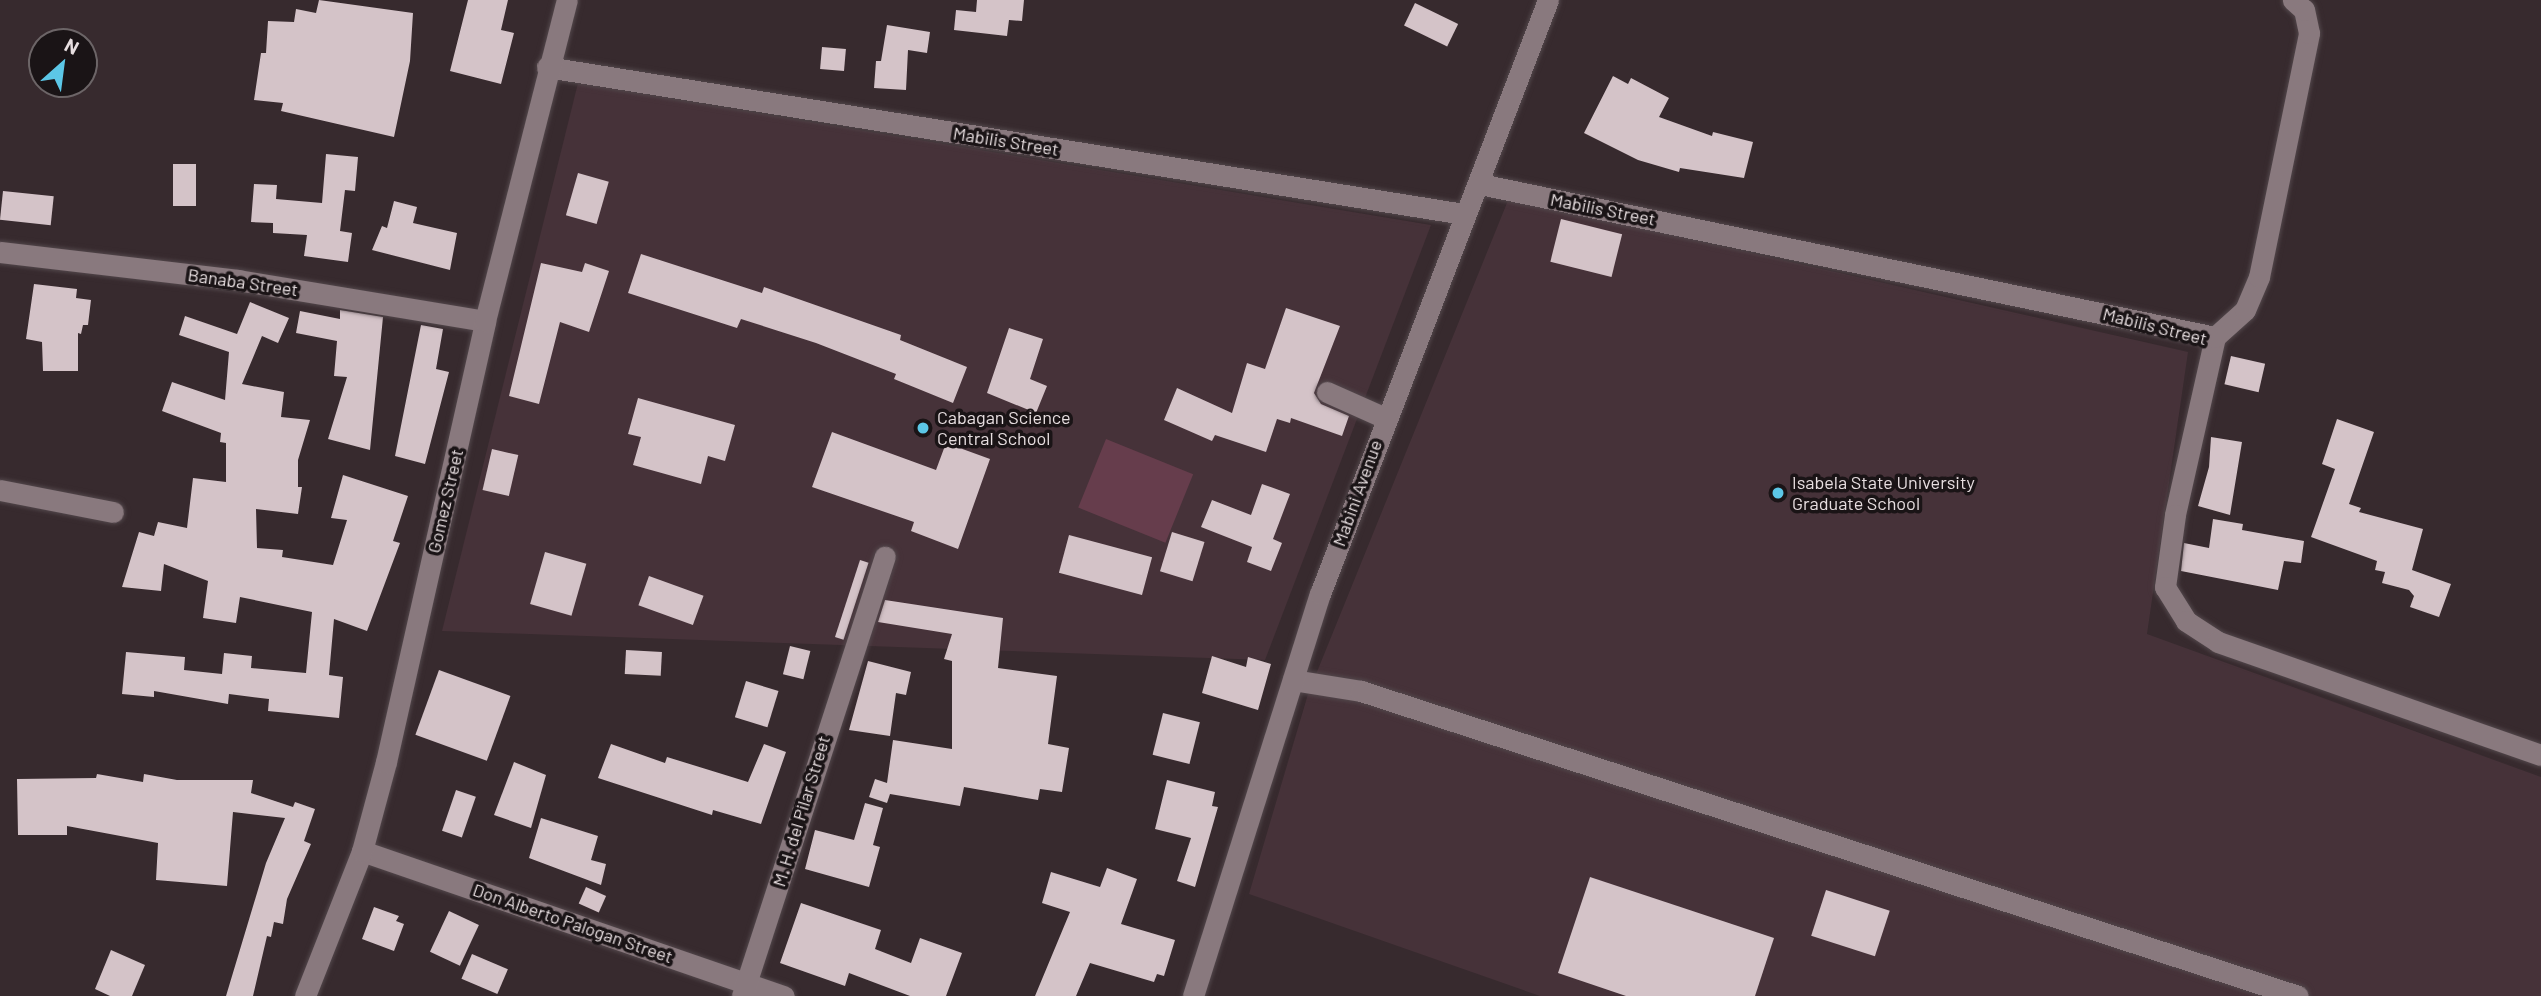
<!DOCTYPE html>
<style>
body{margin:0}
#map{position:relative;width:2541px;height:996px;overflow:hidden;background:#372a2e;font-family:Barlow,sans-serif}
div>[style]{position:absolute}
.built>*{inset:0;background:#463239}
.green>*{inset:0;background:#663d4c;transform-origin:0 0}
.building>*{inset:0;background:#d4c3c8;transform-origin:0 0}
.roads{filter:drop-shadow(0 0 2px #52474b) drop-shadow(0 0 2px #52474b)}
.minor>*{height:21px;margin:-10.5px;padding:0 10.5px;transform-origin:10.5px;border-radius:10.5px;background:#89797e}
.dots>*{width:19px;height:19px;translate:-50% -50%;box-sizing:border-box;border:4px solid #1a1416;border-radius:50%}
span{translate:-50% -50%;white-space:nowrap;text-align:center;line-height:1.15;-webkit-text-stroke:7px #1a1416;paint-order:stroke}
.street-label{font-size:18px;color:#e7dee0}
.poi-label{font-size:18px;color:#e7dee0}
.left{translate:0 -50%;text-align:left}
.north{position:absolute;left:28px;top:28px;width:70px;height:70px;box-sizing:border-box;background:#1a1416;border:2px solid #6c6567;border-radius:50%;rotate:28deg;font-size:19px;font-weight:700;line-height:28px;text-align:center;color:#e7dee0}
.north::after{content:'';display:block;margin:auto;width:24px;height:32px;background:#5cc7e7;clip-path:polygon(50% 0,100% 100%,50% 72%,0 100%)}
</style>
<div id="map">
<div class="built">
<div style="clip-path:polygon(578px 83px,1431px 225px,1265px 660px,442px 631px)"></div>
<div style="clip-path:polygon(1509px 198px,2188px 352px,2147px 634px,2541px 777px,2541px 996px,1540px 996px,1249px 894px,1308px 694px)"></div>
</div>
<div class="green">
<div style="left:1106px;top:439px;width:94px;height:74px;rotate:22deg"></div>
</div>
<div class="building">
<div style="clip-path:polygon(319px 0,413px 13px,410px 61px,394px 137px,281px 111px,283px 103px,254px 100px,261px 53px,266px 53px,268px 21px,294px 22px,296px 9px,316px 13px)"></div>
<div style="clip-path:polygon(468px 0,508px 0,501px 30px,514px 33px,501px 84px,450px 71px)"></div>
<div style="clip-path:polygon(977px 0,1024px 0,1022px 21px,1009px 20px,1007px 36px,954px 30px,956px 10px,976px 12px)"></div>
<div style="left:1415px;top:3px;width:48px;height:25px;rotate:26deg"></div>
<div style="clip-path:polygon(887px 25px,930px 32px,927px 53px,908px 50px,906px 90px,874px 88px,876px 61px,881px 61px)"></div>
<div style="left:822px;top:47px;width:24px;height:22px;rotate:5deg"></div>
<div style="clip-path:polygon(1613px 76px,1628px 84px,1631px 78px,1669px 98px,1659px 117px,1712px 136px,1713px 132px,1753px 142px,1744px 178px,1680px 168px,1679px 172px,1638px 160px,1584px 133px)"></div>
<div style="clip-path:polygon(326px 154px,358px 157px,355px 191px,345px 190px,340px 231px,352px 233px,348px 262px,304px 256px,307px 235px,273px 233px,273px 223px,251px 222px,254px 184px,277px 185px,276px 199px,322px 203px)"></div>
<div style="left:173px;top:164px;width:23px;height:42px"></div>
<div style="left:578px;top:173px;width:32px;height:44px;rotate:16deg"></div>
<div style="left:3px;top:191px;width:51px;height:29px;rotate:6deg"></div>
<div style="clip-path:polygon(394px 201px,417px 207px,413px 223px,457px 233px,450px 270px,372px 250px,382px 226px,387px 228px)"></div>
<div style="left:1561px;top:219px;width:63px;height:44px;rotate:14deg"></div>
<div style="clip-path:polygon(641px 254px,762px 293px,764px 287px,901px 335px,900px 340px,967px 367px,953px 403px,894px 379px,896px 374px,816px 343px,741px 319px,737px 328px,628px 293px)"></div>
<div style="clip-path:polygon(541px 263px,582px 272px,585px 263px,609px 271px,589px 332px,560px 322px,539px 404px,509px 396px)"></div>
<div style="clip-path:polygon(34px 284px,77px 289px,76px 298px,91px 300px,88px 325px,83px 325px,81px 334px,78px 333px,78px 371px,43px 371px,42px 342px,26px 339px)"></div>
<div style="clip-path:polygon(250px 302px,289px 318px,278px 343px,262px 336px,242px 384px,284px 392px,281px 417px,310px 420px,298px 460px,298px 487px,302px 487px,298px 514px,256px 509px,257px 548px,283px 550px,282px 557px,333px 565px,347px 520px,331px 518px,343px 475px,408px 496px,393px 541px,400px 543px,367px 631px,334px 619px,329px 675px,343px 677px,339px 718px,268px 711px,269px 699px,229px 694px,228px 704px,154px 691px,154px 697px,122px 694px,126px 652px,185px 657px,184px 670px,222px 674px,224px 653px,252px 656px,251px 668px,306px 673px,312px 612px,240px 597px,236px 623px,203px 618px,208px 581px,164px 564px,161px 591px,122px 587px,139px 532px,154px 536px,158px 522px,187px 528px,193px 478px,226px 482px,226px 443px,220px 442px,221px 433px,162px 411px,172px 382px,225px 400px,229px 352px,179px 335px,185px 316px,237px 334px)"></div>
<div style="clip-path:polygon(1286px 308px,1340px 326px,1314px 393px,1321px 404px,1349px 416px,1342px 436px,1291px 418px,1290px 423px,1277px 419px,1266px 452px,1215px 435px,1212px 441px,1164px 420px,1177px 388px,1232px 413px,1247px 363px,1265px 369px)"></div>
<div style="clip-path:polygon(340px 310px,383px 317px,370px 450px,328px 439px,347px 377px,334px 376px,337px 341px,296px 333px,300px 311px,340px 319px)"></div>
<div style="clip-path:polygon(421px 325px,443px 329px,436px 369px,449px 372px,425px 464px,395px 456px)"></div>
<div style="clip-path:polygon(1009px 328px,1043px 339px,1030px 379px,1047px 386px,1036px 413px,987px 393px)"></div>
<div style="left:2231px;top:356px;width:35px;height:29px;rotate:13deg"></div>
<div style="clip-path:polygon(638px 398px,735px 425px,725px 461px,708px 456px,701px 484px,633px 465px,641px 437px,628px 434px)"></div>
<div style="clip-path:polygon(2337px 419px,2374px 432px,2349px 504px,2361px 508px,2359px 512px,2423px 529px,2412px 570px,2451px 584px,2439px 617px,2410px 607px,2414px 596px,2409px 590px,2382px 583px,2385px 572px,2375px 570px,2377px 561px,2311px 537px,2335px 469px,2322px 464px)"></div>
<div style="clip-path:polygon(832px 432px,936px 470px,946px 443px,990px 459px,958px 549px,911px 531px,914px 522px,812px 487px)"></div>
<div style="clip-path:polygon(2211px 437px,2242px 442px,2230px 515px,2198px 506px,2209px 467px)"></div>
<div style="left:492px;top:449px;width:27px;height:42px;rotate:13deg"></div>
<div style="clip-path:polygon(1262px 484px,1290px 494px,1273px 539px,1282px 543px,1271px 571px,1247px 562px,1252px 547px,1201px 527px,1212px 500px,1251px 515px)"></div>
<div style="clip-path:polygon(2213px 519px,2243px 524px,2242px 530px,2304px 541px,2301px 563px,2284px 561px,2278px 590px,2181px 571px,2184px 543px,2209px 548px)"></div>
<div style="left:1172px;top:532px;width:34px;height:41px;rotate:17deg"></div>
<div style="left:1069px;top:535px;width:86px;height:39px;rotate:15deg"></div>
<div style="left:545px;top:552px;width:43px;height:54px;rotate:16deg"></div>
<div style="left:860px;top:560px;width:9px;height:81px;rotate:18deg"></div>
<div style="left:649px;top:576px;width:58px;height:31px;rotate:20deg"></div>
<div style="clip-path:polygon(885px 600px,1003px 618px,998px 668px,1057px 676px,1048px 744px,1069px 748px,1062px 792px,1040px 789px,1038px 800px,964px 787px,960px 806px,890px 794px,887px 803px,869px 797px,875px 779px,887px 783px,893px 740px,952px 749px,952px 661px,944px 659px,952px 634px,878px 622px)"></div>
<div style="left:790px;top:646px;width:21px;height:29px;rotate:14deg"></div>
<div style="left:626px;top:650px;width:36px;height:24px;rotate:3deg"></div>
<div style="clip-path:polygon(1212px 656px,1246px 667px,1248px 657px,1271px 664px,1258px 710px,1202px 693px)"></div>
<div style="clip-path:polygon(868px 661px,911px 672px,906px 695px,896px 693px,890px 736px,849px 730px)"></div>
<div style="left:439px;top:670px;width:76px;height:69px;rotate:20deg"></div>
<div style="left:746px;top:681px;width:34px;height:38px;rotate:17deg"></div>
<div style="left:1163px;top:713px;width:38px;height:43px;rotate:14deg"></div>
<div style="clip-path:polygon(611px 744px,665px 763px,667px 757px,748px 782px,764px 744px,786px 752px,761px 824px,713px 810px,712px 815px,598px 778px)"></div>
<div style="clip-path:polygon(514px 762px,546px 775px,531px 828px,494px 815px)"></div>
<div style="clip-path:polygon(97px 774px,143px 782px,144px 774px,177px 780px,253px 780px,251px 793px,293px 807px,295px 802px,315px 809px,304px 841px,311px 844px,287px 899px,283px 924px,274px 922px,271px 937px,267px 936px,253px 996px,226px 996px,266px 863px,285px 818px,233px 812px,227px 886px,156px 880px,158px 843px,67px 826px,67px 835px,18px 835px,17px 779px,96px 778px)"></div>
<div style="clip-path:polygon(1167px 780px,1215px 792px,1212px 806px,1218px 807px,1195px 887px,1177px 881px,1191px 838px,1155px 829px)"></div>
<div style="left:456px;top:790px;width:21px;height:43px;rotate:19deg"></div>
<div style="clip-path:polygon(865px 803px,883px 808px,873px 845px,880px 847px,869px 887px,805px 869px,815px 830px,854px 840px)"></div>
<div style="clip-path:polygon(541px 818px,598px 836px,591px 860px,606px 864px,601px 885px,529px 858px)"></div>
<div style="clip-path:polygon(1107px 868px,1137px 879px,1121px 924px,1175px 940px,1164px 976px,1157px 974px,1154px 982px,1090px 963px,1076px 996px,1035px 996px,1070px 912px,1042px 903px,1051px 872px,1100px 887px)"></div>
<div style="clip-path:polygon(1590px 877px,1774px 938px,1755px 996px,1626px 996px,1558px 973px)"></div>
<div style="left:586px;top:887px;width:22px;height:18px;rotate:24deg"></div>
<div style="left:1826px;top:890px;width:67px;height:48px;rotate:18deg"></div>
<div style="clip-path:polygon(801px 903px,881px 930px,875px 949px,911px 963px,920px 938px,962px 953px,946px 996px,910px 996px,849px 973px,845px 986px,780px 963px)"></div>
<div style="clip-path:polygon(374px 907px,399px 916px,396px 921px,404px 924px,394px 951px,362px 939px)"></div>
<div style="left:449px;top:911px;width:33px;height:45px;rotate:25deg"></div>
<div style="clip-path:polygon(111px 950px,145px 965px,132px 996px,110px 996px,95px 989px)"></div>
<div style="left:472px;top:954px;width:39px;height:27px;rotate:23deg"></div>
</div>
<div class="roads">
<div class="minor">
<div style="left:547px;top:67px;width:929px;rotate:9.11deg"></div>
<div style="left:1480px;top:184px;width:751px;rotate:11.76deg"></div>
<div style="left:2215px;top:337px;width:182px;rotate:102.7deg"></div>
<div style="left:2175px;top:515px;width:73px;rotate:97.9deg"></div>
<div style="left:2165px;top:587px;width:40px;rotate:58deg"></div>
<div style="left:2186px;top:621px;width:38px;rotate:33deg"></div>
<div style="left:2218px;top:642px;width:342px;rotate:19.3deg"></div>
<div style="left:0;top:252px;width:240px;rotate:6.7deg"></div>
<div style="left:238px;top:280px;width:250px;rotate:9.4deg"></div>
<div style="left:2215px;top:337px;width:40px;rotate:-42deg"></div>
<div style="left:2245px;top:310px;width:36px;rotate:-67deg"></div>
<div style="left:2259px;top:277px;width:249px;rotate:-78.4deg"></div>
<div style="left:2309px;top:33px;width:24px;rotate:-102deg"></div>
<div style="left:2304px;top:10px;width:15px;rotate:-138deg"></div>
<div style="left:1327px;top:392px;width:64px;rotate:24.1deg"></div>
<div style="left:0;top:490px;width:115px;rotate:11deg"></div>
<div style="left:1293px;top:680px;width:69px;rotate:9.2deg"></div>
<div style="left:1361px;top:691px;width:985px;rotate:18.03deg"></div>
<div style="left:362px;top:851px;width:446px;rotate:19deg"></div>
<div style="left:305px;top:996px;width:156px;rotate:-68.5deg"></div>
<div style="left:362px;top:851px;width:92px;rotate:-74.9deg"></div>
<div style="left:386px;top:762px;width:452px;rotate:-77.3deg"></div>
<div style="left:485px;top:321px;width:331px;rotate:-75.7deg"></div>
<div style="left:742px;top:996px;width:462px;rotate:-72deg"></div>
<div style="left:1193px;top:996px;width:422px;rotate:-72.5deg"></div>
<div style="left:1320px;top:594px;width:636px;rotate:-69deg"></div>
</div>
</div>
<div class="dots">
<div style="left:923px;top:428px;background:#5cc7e7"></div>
<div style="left:1778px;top:493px;background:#5cc7e7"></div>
</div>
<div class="street-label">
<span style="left:1006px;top:141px;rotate:9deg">Mabilis Street</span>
<span style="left:1603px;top:209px;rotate:11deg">Mabilis Street</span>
<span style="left:243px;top:282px;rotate:8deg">Banaba Street</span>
<span style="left:2155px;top:326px;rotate:14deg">Mabilis Street</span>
<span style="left:1357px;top:493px;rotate:-70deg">Mabini Avenue</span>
<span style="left:445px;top:501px;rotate:-77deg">Gomez Street</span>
<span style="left:801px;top:811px;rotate:-73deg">M. H. del Pilar Street</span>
<span style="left:573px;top:923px;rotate:19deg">Don Alberto Palogan Street</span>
</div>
<div class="poi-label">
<span class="left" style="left:937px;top:428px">Cabagan Science<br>Central School</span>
<span class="left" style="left:1792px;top:493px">Isabela State University<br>Graduate School</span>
</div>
<div class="north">N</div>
</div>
